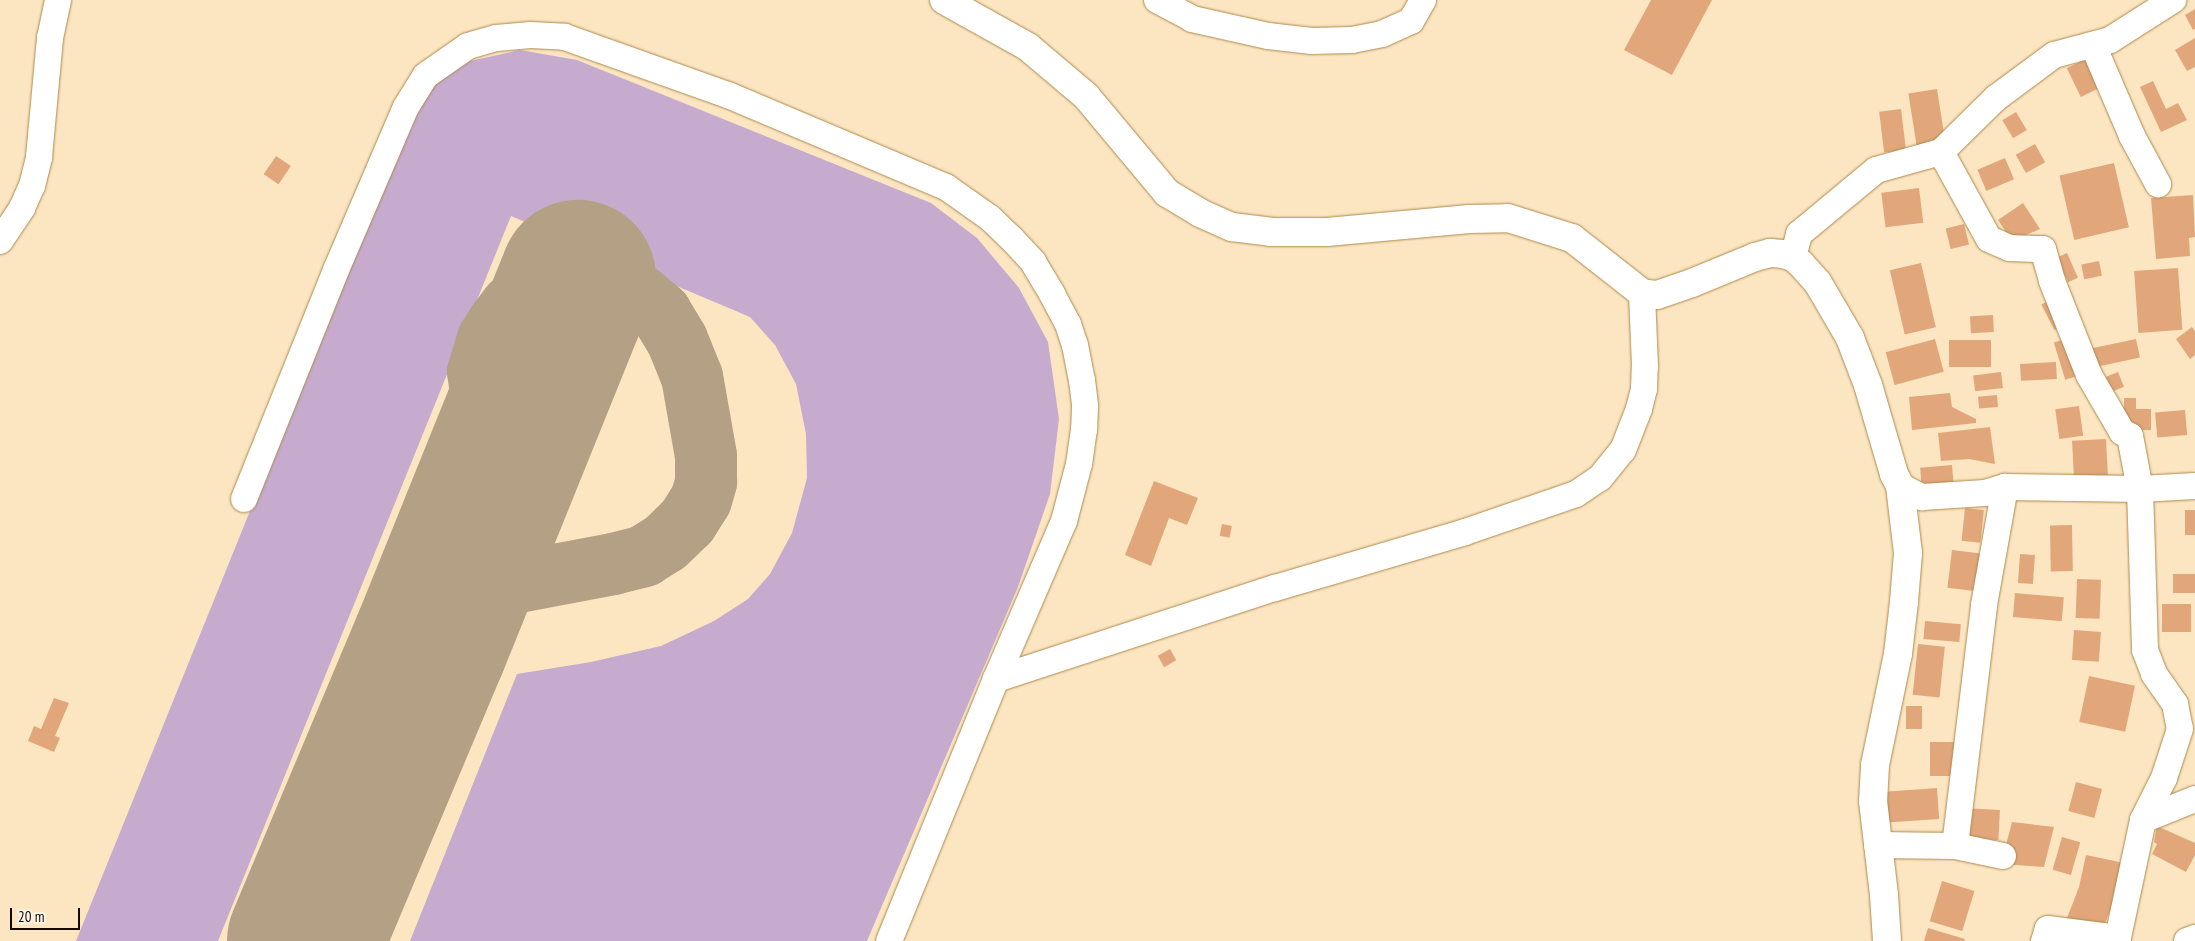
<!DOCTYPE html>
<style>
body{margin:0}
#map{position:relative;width:2195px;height:941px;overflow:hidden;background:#fce5c1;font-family:"PT Sans Narrow",sans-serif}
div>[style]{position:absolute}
.green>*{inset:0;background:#c6abcf}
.taxiway>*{height:62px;margin:-31px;padding:0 31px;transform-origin:31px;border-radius:31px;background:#b4a084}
.runway>*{height:156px;margin:-78px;padding:0 78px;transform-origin:78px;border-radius:78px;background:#b4a084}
.building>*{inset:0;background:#e1a77b;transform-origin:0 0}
.roads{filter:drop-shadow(0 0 1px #ad894d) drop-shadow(0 0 1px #ad894d)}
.minor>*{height:26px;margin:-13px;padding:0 13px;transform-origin:13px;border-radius:13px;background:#fff}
.major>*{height:28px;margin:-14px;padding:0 14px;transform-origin:14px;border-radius:14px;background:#fff}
span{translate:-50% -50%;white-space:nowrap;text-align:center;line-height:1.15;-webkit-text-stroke:4px #fcf5e9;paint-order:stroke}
.scale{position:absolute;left:10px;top:908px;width:70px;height:22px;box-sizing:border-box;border:2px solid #170900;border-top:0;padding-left:6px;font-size:15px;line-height:18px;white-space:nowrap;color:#170900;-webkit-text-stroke:4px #fcf5e9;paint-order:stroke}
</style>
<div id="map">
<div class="green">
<div style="clip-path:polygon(520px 50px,577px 60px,931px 203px,977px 238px,1019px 288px,1048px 342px,1059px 419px,1050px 494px,1018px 587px,867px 941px,410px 941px,517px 674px,591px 662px,661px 646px,714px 621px,748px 599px,770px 574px,792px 533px,807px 478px,806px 434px,796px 384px,775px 345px,750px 317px,511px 216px,218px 941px,76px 941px,409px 118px,431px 83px,466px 62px)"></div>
</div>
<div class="taxiway">
<div style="left:430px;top:644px;width:82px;rotate:-38.6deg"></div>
<div style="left:494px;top:593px;width:26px;rotate:-25deg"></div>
<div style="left:518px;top:582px;width:97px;rotate:-10.7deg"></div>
<div style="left:613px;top:564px;width:32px;rotate:-14deg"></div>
<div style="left:644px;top:556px;width:25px;rotate:-32deg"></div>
<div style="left:665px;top:543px;width:30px;rotate:-44deg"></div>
<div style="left:687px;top:522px;width:26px;rotate:-58deg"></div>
<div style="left:701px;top:500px;width:19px;rotate:-74deg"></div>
<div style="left:706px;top:482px;width:26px;rotate:-90deg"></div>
<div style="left:706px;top:456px;width:80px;rotate:-100deg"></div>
<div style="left:692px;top:377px;width:40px;rotate:-112deg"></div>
<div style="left:677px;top:340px;width:31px;rotate:-121deg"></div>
<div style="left:661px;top:313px;width:25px;rotate:-140deg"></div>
<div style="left:642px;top:297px;width:28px;rotate:-150deg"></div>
<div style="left:618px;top:283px;width:19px;rotate:-168deg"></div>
<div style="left:599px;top:279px;width:21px;rotate:-177deg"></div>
<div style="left:578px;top:278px;width:51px;rotate:161.6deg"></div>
<div style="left:530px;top:294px;width:22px;rotate:148deg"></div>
<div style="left:511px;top:306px;width:21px;rotate:127deg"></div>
<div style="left:498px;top:323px;width:19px;rotate:122deg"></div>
<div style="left:488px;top:339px;width:34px;rotate:107deg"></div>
<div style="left:478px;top:372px;width:48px;rotate:81.5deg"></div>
<div style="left:485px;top:419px;width:36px;rotate:87deg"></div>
<div style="left:487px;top:455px;width:70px;rotate:97.4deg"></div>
</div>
<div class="runway">
<div style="left:305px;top:941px;width:322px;rotate:-67.2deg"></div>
<div style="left:430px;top:644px;width:395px;rotate:-68deg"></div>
</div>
<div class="building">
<div style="clip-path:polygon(1651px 0,1712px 0,1672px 75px,1624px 50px)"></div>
<div style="clip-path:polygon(2195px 9px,2195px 29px,2193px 30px,2185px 15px)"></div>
<div style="clip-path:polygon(2195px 38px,2195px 67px,2187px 71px,2175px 50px)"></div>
<div style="left:2092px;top:56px;width:32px;height:28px;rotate:64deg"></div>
<div style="clip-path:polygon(2153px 81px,2166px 109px,2178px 103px,2187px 120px,2161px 132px,2140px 87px)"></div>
<div style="left:1937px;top:89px;width:54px;height:29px;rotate:81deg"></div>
<div style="left:1901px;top:109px;width:41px;height:22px;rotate:83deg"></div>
<div style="left:2016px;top:112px;width:21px;height:16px;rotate:59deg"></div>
<div style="left:2035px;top:144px;width:21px;height:22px;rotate:61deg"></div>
<div style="left:276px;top:156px;width:18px;height:22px;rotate:34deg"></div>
<div style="left:2005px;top:158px;width:23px;height:30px;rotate:67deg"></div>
<div style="left:2114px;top:163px;width:66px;height:56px;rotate:77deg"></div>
<div style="left:1919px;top:188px;width:35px;height:38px;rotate:83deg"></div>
<div style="clip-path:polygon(2193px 195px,2195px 237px,2189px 238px,2190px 256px,2156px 259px,2151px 198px)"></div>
<div style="clip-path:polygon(2023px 203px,2040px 229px,2012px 241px,1998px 220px)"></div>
<div style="left:1964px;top:224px;width:21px;height:19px;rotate:76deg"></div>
<div style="left:2067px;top:253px;width:27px;height:11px;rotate:66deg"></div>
<div style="left:2099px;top:261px;width:15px;height:18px;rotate:79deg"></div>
<div style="left:1921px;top:263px;width:66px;height:32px;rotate:77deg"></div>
<div style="left:2178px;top:268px;width:62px;height:44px;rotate:86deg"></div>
<div style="left:2052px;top:299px;width:29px;height:12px;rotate:63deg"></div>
<div style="left:1993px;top:315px;width:17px;height:23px;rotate:87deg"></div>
<div style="clip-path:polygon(2192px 327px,2195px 331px,2195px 355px,2190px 359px,2176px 339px)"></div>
<div style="left:2072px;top:337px;width:39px;height:19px;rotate:73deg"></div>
<div style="left:1935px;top:339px;width:34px;height:51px;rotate:75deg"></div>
<div style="left:2136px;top:339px;width:19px;height:45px;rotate:78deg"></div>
<div style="left:1949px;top:340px;width:42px;height:27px"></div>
<div style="left:2056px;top:362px;width:17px;height:36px;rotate:87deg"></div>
<div style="left:2001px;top:372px;width:16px;height:28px;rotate:83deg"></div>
<div style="left:2118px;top:372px;width:16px;height:19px;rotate:68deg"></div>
<div style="clip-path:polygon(1950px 393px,1952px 407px,1976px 419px,1976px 423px,1912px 430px,1909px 397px)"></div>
<div style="left:1997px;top:395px;width:12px;height:19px;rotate:85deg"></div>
<div style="clip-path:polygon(2124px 398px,2136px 398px,2136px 409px,2151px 409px,2151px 430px,2124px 430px)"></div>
<div style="left:2079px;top:406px;width:30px;height:24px;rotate:82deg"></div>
<div style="left:2185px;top:410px;width:25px;height:30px;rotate:85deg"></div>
<div style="clip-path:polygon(1990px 427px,1995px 464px,1969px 459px,1941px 461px,1938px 433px)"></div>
<div style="left:2106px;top:439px;width:41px;height:34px;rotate:87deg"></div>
<div style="left:1952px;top:465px;width:24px;height:32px;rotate:85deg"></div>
<div style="clip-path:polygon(1154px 481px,1198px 498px,1187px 525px,1169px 518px,1151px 566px,1125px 555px)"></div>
<div style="left:1965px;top:508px;width:19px;height:33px;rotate:6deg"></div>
<div style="left:2185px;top:510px;width:10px;height:25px"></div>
<div style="left:1222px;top:524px;width:10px;height:12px;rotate:11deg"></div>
<div style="left:2072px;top:525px;width:46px;height:22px;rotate:89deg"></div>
<div style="left:1952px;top:550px;width:33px;height:38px;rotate:7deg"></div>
<div style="left:2020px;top:554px;width:15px;height:29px;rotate:4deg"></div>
<div style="left:2173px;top:574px;width:22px;height:19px"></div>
<div style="left:2077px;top:579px;width:24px;height:39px;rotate:2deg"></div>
<div style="left:2015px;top:593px;width:49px;height:24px;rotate:5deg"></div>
<div style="left:2162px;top:604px;width:29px;height:28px"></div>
<div style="left:1925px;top:621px;width:36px;height:18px;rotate:5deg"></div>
<div style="left:2074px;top:630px;width:27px;height:30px;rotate:4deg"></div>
<div style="left:1918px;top:644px;width:27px;height:51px;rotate:6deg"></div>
<div style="left:1170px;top:649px;width:13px;height:14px;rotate:61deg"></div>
<div style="left:2089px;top:676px;width:47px;height:47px;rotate:12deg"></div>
<div style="clip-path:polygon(54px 698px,69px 703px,55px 736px,60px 738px,54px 752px,28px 741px,34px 726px,41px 729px)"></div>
<div style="left:1906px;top:706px;width:16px;height:23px"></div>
<div style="left:1930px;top:742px;width:30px;height:34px"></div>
<div style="left:2076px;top:782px;width:27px;height:30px;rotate:15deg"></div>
<div style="left:1937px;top:788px;width:31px;height:52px;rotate:86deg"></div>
<div style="left:1963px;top:808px;width:37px;height:30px;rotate:3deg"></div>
<div style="clip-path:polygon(2012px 822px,2054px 827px,2044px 867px,2001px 864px)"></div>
<div style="clip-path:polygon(2157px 826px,2195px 843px,2195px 855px,2186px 872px,2152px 854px,2157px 844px,2154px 842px)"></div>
<div style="left:2062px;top:837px;width:19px;height:34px;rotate:16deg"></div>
<div style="clip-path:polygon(2086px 855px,2124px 863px,2116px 895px,2104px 926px,2067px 918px,2079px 887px)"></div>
<div style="left:1942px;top:881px;width:34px;height:42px;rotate:17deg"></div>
<div style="clip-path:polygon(1928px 928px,1965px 939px,1964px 941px,1924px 941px)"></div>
</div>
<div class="roads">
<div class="minor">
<div style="left:1157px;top:0;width:40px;rotate:28deg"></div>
<div style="left:1192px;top:19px;width:78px;rotate:12.6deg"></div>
<div style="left:1268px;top:36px;width:44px;rotate:6.5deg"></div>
<div style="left:1312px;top:41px;width:40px;rotate:-1.4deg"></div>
<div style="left:1352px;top:40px;width:31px;rotate:-11deg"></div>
<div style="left:1382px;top:34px;width:32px;rotate:-24deg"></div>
<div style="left:1411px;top:21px;width:24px;rotate:-60deg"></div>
<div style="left:2093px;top:45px;width:99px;rotate:66.8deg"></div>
<div style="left:2132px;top:136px;width:55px;rotate:61.6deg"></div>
<div style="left:1941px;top:152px;width:99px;rotate:61.1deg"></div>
<div style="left:1989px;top:239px;width:22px;rotate:24deg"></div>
<div style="left:2009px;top:248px;width:34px;rotate:2deg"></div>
<div style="left:2043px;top:249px;width:33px;rotate:74deg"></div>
<div style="left:2052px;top:281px;width:101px;rotate:68.5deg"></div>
<div style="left:2089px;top:375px;width:66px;rotate:59.9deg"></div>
<div style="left:2122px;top:432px;width:9px;rotate:27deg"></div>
<div style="left:2130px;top:436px;width:54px;rotate:79.3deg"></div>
<div style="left:2140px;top:489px;width:161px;rotate:88.2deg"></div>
<div style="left:2145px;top:650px;width:26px;rotate:69deg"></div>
<div style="left:2154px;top:674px;width:37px;rotate:55deg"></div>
<div style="left:2175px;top:704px;width:25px;rotate:79deg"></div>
<div style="left:2180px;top:729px;width:52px;rotate:108.1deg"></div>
<div style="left:2164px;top:778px;width:47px;rotate:116.6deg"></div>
<div style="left:2143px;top:820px;width:121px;rotate:102deg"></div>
<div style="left:2118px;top:938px;width:71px;rotate:-172.7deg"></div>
<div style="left:2048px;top:929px;width:13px;rotate:108deg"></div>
<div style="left:0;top:241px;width:40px;rotate:-56deg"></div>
<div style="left:22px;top:208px;width:24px;rotate:-66deg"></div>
<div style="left:32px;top:186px;width:30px;rotate:-76deg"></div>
<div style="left:39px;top:157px;width:120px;rotate:-84.7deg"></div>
<div style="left:50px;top:38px;width:39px;rotate:-78deg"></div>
<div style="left:1793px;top:257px;width:24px;rotate:-75deg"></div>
<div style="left:1799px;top:234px;width:100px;rotate:-39.7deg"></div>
<div style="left:1876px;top:170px;width:67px;rotate:-15.5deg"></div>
<div style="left:1941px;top:152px;width:77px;rotate:-44.5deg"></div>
<div style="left:1996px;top:98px;width:72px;rotate:-36.6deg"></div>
<div style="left:2054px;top:55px;width:58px;rotate:-15deg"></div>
<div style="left:2110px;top:40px;width:75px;rotate:-32.4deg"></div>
<div style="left:1900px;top:486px;width:25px;rotate:27deg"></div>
<div style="left:1922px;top:497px;width:63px;rotate:-3.6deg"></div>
<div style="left:1985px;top:493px;width:21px;rotate:-17deg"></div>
<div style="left:2005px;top:487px;width:135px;rotate:0.8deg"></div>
<div style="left:2140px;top:489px;width:55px;rotate:-3.1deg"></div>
<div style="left:244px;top:499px;width:247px;rotate:-68.1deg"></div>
<div style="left:336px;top:270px;width:177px;rotate:-66.8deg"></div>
<div style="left:406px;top:107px;width:36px;rotate:-58deg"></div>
<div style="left:425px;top:76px;width:52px;rotate:-34.9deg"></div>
<div style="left:468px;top:46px;width:29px;rotate:-16deg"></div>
<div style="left:496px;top:38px;width:35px;rotate:-5deg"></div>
<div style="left:531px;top:35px;width:34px;rotate:3deg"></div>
<div style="left:565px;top:37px;width:173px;rotate:19.6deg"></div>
<div style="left:728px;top:95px;width:237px;rotate:22.9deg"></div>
<div style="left:946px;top:187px;width:54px;rotate:35.2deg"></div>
<div style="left:990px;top:218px;width:29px;rotate:44deg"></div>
<div style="left:1011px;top:238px;width:33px;rotate:47deg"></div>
<div style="left:1033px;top:262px;width:37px;rotate:59deg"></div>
<div style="left:1052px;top:294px;width:34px;rotate:62deg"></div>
<div style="left:1068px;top:324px;width:22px;rotate:72deg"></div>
<div style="left:1075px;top:345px;width:36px;rotate:79deg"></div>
<div style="left:1082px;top:380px;width:26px;rotate:83deg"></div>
<div style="left:1085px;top:406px;width:23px;rotate:92deg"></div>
<div style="left:1084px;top:429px;width:35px;rotate:98deg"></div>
<div style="left:1079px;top:464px;width:59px;rotate:104.7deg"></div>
<div style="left:1064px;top:521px;width:172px;rotate:113.3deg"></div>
<div style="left:996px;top:679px;width:283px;rotate:112.2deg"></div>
<div style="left:996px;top:679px;width:293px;rotate:-18.1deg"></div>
<div style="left:1275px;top:588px;width:198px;rotate:-16.4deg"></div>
<div style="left:1465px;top:532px;width:117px;rotate:-18.9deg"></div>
<div style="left:1576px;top:494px;width:29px;rotate:-34deg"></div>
<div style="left:1600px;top:478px;width:36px;rotate:-51deg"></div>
<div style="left:1623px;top:450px;width:44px;rotate:-68.7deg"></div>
<div style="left:1639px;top:409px;width:21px;rotate:-76deg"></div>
<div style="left:1644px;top:389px;width:23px;rotate:-88deg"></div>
<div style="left:1645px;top:366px;width:73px;rotate:-92.4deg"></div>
<div style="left:2143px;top:820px;width:56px;rotate:-22deg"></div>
<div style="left:1877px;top:845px;width:78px;rotate:0.7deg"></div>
<div style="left:1955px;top:846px;width:49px;rotate:11.8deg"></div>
<div style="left:1955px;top:846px;width:243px;rotate:-83.1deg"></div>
<div style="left:1984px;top:605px;width:120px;rotate:-79.9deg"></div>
<div style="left:2187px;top:941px;width:9px;rotate:-21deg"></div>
</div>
<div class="major">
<div style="left:944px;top:0;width:96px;rotate:29.2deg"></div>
<div style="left:1028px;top:47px;width:76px;rotate:40.2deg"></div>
<div style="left:1086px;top:96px;width:126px;rotate:50.1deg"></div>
<div style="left:1167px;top:193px;width:39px;rotate:31deg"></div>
<div style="left:1200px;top:213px;width:35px;rotate:24deg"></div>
<div style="left:1232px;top:227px;width:39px;rotate:7deg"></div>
<div style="left:1271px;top:232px;width:56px"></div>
<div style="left:1327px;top:232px;width:143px;rotate:-5.2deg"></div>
<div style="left:1469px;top:219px;width:39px;rotate:-1deg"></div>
<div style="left:1508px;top:218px;width:67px;rotate:17.4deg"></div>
<div style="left:1572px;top:238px;width:89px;rotate:38.2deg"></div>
<div style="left:1642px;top:293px;width:15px;rotate:8deg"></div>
<div style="left:1657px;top:295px;width:37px;rotate:-19deg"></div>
<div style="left:1692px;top:283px;width:68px;rotate:-22.4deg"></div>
<div style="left:1755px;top:257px;width:16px;rotate:-15deg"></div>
<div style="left:1770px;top:253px;width:13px;rotate:4deg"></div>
<div style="left:1783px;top:254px;width:10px;rotate:17deg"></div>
<div style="left:1793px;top:257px;width:11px;rotate:41deg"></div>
<div style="left:1801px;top:264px;width:25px;rotate:48deg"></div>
<div style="left:1818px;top:283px;width:64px;rotate:59.8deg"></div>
<div style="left:1850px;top:338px;width:50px;rotate:69deg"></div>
<div style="left:1868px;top:385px;width:93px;rotate:73.7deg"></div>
<div style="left:1894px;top:474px;width:13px;rotate:63deg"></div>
<div style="left:1900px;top:486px;width:67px;rotate:83.2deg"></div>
<div style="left:1908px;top:553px;width:49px;rotate:94.7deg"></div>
<div style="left:1904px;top:602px;width:52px;rotate:96.6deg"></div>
<div style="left:1898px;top:654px;width:113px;rotate:101.7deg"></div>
<div style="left:1875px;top:765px;width:36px;rotate:93deg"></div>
<div style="left:1873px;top:801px;width:95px;rotate:83.3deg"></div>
<div style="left:1884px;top:895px;width:46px;rotate:86.3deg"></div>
</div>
</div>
<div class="scale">20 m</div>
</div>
